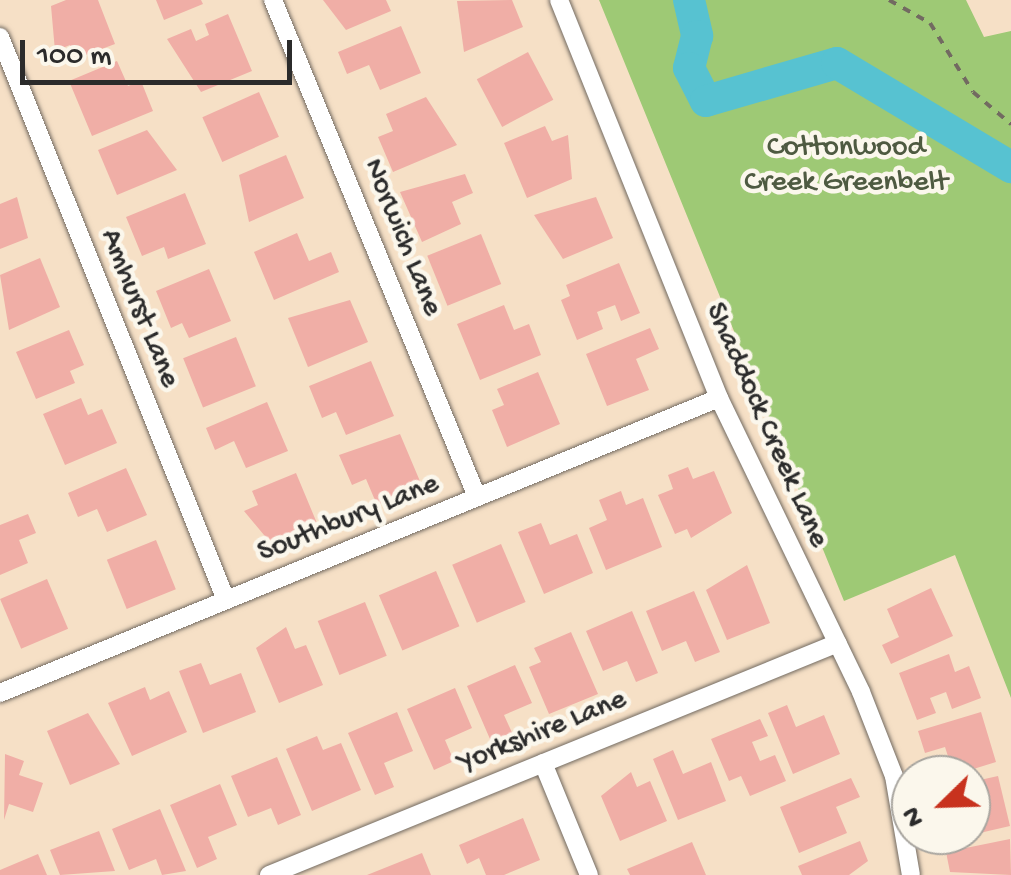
<!DOCTYPE html>
<style>
body{margin:0}
#map{position:relative;width:1011px;height:875px;overflow:hidden;background:#f6e0c6;font-family:"Gochi Hand",sans-serif}
div>[style]{position:absolute}
.green>*{inset:0;background:#9ec975}
.river>*{height:32px;margin:-16px;padding:0 16px;transform-origin:16px;border-radius:16px;background:#57c2d1}
.building>*{inset:0;background:#f0aea6;transform-origin:0 0}
.path>*{height:4px;margin-top:-2px;transform-origin:0;background:repeating-linear-gradient(90deg,#726a61 0 8px,transparent 0 16px)}
.roads{filter:drop-shadow(0 0 2px #726a61) drop-shadow(0 0 2px #726a61)}
.minor>*{height:18px;margin:-9px;padding:0 9px;transform-origin:9px;border-radius:9px;background:#fff}
span{translate:-50% -50%;white-space:nowrap;text-align:center;line-height:1.15;-webkit-text-stroke:9px #fbf7ec;paint-order:stroke}
.park-label{font-size:30px;color:#4e5a41}
.street-label{font-size:30px;color:#2b2b2b}
.north{position:absolute;left:891px;top:755px;width:100px;height:100px;box-sizing:border-box;background:#fbf7ec;border:2px solid #a8a59f;border-radius:50%;rotate:247deg;font-size:28px;font-weight:700;line-height:40px;text-align:center;color:#2b2b2b}
.north::after{content:'';display:block;margin:auto;width:35px;height:45px;background:#c8321e;clip-path:polygon(50% 0,100% 100%,50% 72%,0 100%)}
.scale{position:absolute;left:20px;top:40px;width:272px;height:45px;box-sizing:border-box;border:5px solid #2b2b2b;border-top:0;padding-left:12px;font-size:30px;line-height:35px;white-space:nowrap;color:#2b2b2b;-webkit-text-stroke:8px #fbf7ec;paint-order:stroke}
</style>
<div id="map">
<div class="green">
<div style="clip-path:polygon(599px 0,966px 0,984px 37px,1011px 31px,1011px 698px,955px 555px,844px 601px)"></div>
</div>
<div class="river">
<div style="left:689px;top:0;width:37px;rotate:77deg"></div>
<div style="left:697px;top:36px;width:33px;rotate:104deg"></div>
<div style="left:689px;top:68px;width:37px;rotate:63deg"></div>
<div style="left:706px;top:101px;width:136px;rotate:-16.2deg"></div>
<div style="left:837px;top:63px;width:203px;rotate:30.9deg"></div>
</div>
<div class="building">
<div style="clip-path:polygon(66px 0,98px 0,115px 44px,75px 59px,70px 45px,55px 51px,51px 6px)"></div>
<div style="clip-path:polygon(156px 0,201px 0,203px 4px,164px 20px)"></div>
<div style="clip-path:polygon(323px 0,386px 0,391px 11px,346px 30px)"></div>
<div style="clip-path:polygon(512px 0,523px 27px,464px 52px,457px 1px)"></div>
<div style="clip-path:polygon(228px 14px,252px 71px,201px 92px,167px 39px,191px 29px,196px 41px,209px 35px,205px 24px)"></div>
<div style="clip-path:polygon(401px 26px,421px 73px,380px 90px,369px 65px,347px 74px,338px 52px)"></div>
<div style="left:528px;top:52px;width:54px;height:58px;rotate:62deg"></div>
<div style="clip-path:polygon(117px 61px,128px 86px,141px 81px,153px 111px,92px 136px,69px 81px)"></div>
<div style="left:259px;top:92px;width:49px;height:62px;rotate:66deg"></div>
<div style="clip-path:polygon(426px 97px,457px 145px,393px 172px,378px 137px,393px 131px,386px 114px)"></div>
<div style="clip-path:polygon(545px 126px,552px 141px,568px 135px,572px 179px,527px 198px,504px 143px)"></div>
<div style="clip-path:polygon(147px 130px,177px 170px,117px 195px,98px 150px)"></div>
<div style="clip-path:polygon(286px 155px,304px 198px,249px 222px,239px 175px)"></div>
<div style="clip-path:polygon(465px 174px,473px 193px,452px 202px,461px 224px,422px 242px,400px 192px)"></div>
<div style="clip-path:polygon(185px 193px,206px 244px,168px 259px,164px 247px,142px 256px,126px 217px)"></div>
<div style="clip-path:polygon(17px 197px,28px 238px,0 249px,0 204px)"></div>
<div style="clip-path:polygon(596px 197px,613px 238px,563px 259px,534px 215px)"></div>
<div style="clip-path:polygon(297px 233px,309px 261px,331px 252px,339px 272px,274px 300px,254px 252px)"></div>
<div style="left:481px;top:234px;width:54px;height:58px;rotate:68deg"></div>
<div style="clip-path:polygon(40px 258px,60px 307px,9px 330px,0 275px)"></div>
<div style="clip-path:polygon(619px 263px,640px 313px,621px 321px,615px 305px,597px 312px,603px 329px,577px 340px,561px 300px,570px 296px,566px 285px)"></div>
<div style="clip-path:polygon(209px 269px,231px 321px,189px 338px,182px 323px,171px 328px,156px 291px)"></div>
<div style="clip-path:polygon(350px 300px,368px 342px,308px 367px,288px 318px)"></div>
<div style="clip-path:polygon(504px 305px,514px 330px,529px 324px,541px 355px,480px 380px,457px 324px)"></div>
<div style="clip-path:polygon(650px 328px,659px 349px,636px 359px,649px 390px,607px 406px,586px 354px)"></div>
<div style="clip-path:polygon(69px 330px,84px 365px,70px 371px,75px 383px,36px 399px,16px 352px)"></div>
<div style="left:236px;top:337px;width:53px;height:57px;rotate:68deg"></div>
<div style="clip-path:polygon(371px 361px,394px 416px,346px 435px,336px 412px,322px 418px,309px 386px)"></div>
<div style="clip-path:polygon(538px 372px,560px 424px,507px 447px,492px 410px,504px 405px,497px 389px)"></div>
<div style="clip-path:polygon(81px 398px,88px 415px,102px 409px,117px 443px,65px 465px,43px 414px)"></div>
<div style="clip-path:polygon(267px 402px,288px 451px,246px 468px,234px 441px,215px 450px,206px 428px)"></div>
<div style="clip-path:polygon(400px 434px,422px 486px,377px 505px,366px 479px,352px 485px,339px 455px)"></div>
<div style="clip-path:polygon(688px 467px,693px 479px,714px 471px,732px 513px,691px 538px,687px 529px,675px 534px,658px 495px,673px 489px,668px 475px)"></div>
<div style="clip-path:polygon(126px 468px,147px 515px,107px 532px,97px 509px,78px 517px,68px 493px)"></div>
<div style="clip-path:polygon(296px 473px,319px 528px,274px 547px,244px 511px,258px 505px,252px 491px)"></div>
<div style="clip-path:polygon(621px 491px,626px 505px,643px 498px,662px 547px,606px 570px,589px 528px,607px 520px,599px 500px)"></div>
<div style="clip-path:polygon(28px 514px,36px 533px,19px 540px,28px 563px,0 575px,0 525px)"></div>
<div style="clip-path:polygon(541px 523px,550px 545px,577px 534px,593px 573px,544px 594px,518px 532px)"></div>
<div style="left:156px;top:540px;width:53px;height:53px;rotate:68deg"></div>
<div style="left:501px;top:544px;width:63px;height:53px;rotate:67deg"></div>
<div style="clip-path:polygon(747px 565px,770px 623px,727px 640px,706px 590px)"></div>
<div style="left:436px;top:571px;width:60px;height:62px;rotate:67deg"></div>
<div style="left:47px;top:579px;width:54px;height:51px;rotate:67deg"></div>
<div style="clip-path:polygon(931px 588px,953px 636px,891px 664px,882px 645px,899px 637px,887px 609px)"></div>
<div style="clip-path:polygon(694px 591px,720px 652px,695px 662px,686px 641px,662px 651px,646px 611px)"></div>
<div style="left:365px;top:602px;width:58px;height:51px;rotate:68deg"></div>
<div style="clip-path:polygon(632px 611px,658px 673px,636px 682px,627px 661px,603px 671px,586px 631px)"></div>
<div style="clip-path:polygon(286px 627px,295px 649px,306px 645px,323px 685px,279px 703px,256px 648px)"></div>
<div style="clip-path:polygon(571px 632px,598px 694px,549px 714px,529px 667px,541px 662px,534px 648px)"></div>
<div style="clip-path:polygon(949px 654px,955px 672px,969px 666px,981px 698px,952px 709px,946px 692px,930px 698px,936px 713px,917px 720px,899px 673px)"></div>
<div style="clip-path:polygon(201px 663px,210px 685px,241px 673px,256px 712px,203px 733px,179px 671px)"></div>
<div style="clip-path:polygon(515px 665px,532px 703px,504px 715px,514px 737px,493px 746px,467px 686px)"></div>
<div style="clip-path:polygon(145px 687px,150px 700px,169px 691px,187px 732px,132px 756px,108px 703px)"></div>
<div style="clip-path:polygon(455px 688px,472px 728px,445px 740px,454px 761px,434px 770px,407px 709px)"></div>
<div style="clip-path:polygon(787px 705px,796px 727px,824px 715px,840px 754px,793px 774px,768px 713px)"></div>
<div style="clip-path:polygon(397px 712px,413px 751px,384px 763px,394px 787px,375px 795px,348px 733px)"></div>
<div style="clip-path:polygon(981px 712px,996px 762px,954px 775px,945px 747px,925px 753px,918px 731px)"></div>
<div style="clip-path:polygon(88px 713px,120px 764px,70px 785px,47px 731px)"></div>
<div style="clip-path:polygon(760px 719px,768px 736px,752px 742px,760px 761px,775px 755px,786px 781px,750px 796px,741px 776px,729px 781px,711px 739px)"></div>
<div style="clip-path:polygon(317px 736px,323px 750px,341px 743px,361px 790px,312px 811px,286px 749px)"></div>
<div style="clip-path:polygon(673px 750px,683px 774px,711px 762px,726px 801px,678px 820px,653px 759px)"></div>
<div style="clip-path:polygon(5px 754px,24px 761px,19px 775px,43px 783px,33px 812px,9px 804px,4px 820px)"></div>
<div style="clip-path:polygon(277px 757px,301px 815px,278px 825px,271px 808px,248px 817px,231px 776px)"></div>
<div style="clip-path:polygon(631px 772px,637px 787px,650px 781px,667px 821px,620px 841px,601px 796px)"></div>
<div style="clip-path:polygon(998px 776px,1010px 826px,971px 835px,971px 782px)"></div>
<div style="clip-path:polygon(851px 778px,860px 797px,836px 807px,847px 833px,799px 853px,780px 807px)"></div>
<div style="clip-path:polygon(220px 784px,237px 825px,208px 837px,217px 859px,197px 868px,170px 805px)"></div>
<div style="clip-path:polygon(160px 809px,186px 871px,162px 875px,156px 859px,129px 870px,112px 829px)"></div>
<div style="clip-path:polygon(523px 818px,540px 860px,504px 875px,486px 875px,479px 858px,467px 864px,459px 845px)"></div>
<div style="clip-path:polygon(99px 831px,115px 871px,60px 875px,50px 850px)"></div>
<div style="clip-path:polygon(1010px 839px,1011px 875px,950px 872px,946px 852px)"></div>
<div style="clip-path:polygon(860px 841px,868px 861px,849px 875px,802px 875px,798px 866px)"></div>
<div style="clip-path:polygon(692px 842px,706px 875px,630px 875px,627px 869px)"></div>
<div style="clip-path:polygon(422px 853px,431px 875px,367px 875px)"></div>
<div style="clip-path:polygon(38px 854px,47px 875px,0 875px,0 870px)"></div>
</div>
<div class="path">
<div style="left:889px;top:0;width:47px;rotate:29.3deg"></div>
<div style="left:930px;top:23px;width:81px;rotate:58.1deg"></div>
<div style="left:973px;top:92px;width:50px;rotate:40.1deg"></div>
</div>
<div class="roads">
<div class="minor">
<div style="left:273px;top:0;width:537px;rotate:67.68deg"></div>
<div style="left:559px;top:0;width:429px;rotate:68.1deg"></div>
<div style="left:719px;top:398px;width:326px;rotate:64.2deg"></div>
<div style="left:861px;top:692px;width:90px;rotate:68.6deg"></div>
<div style="left:894px;top:776px;width:100px;rotate:80.3deg"></div>
<div style="left:0;top:37px;width:607px;rotate:68.13deg"></div>
<div style="left:0;top:693px;width:777px;rotate:-22.31deg"></div>
<div style="left:543px;top:763px;width:121px;rotate:67.7deg"></div>
<div style="left:269px;top:875px;width:614px;rotate:-22.18deg"></div>
</div>
</div>
<div class="park-label">
<span style="left:846px;top:166px">Cottonwood<br>Creek Greenbelt</span>
</div>
<div class="street-label">
<span style="left:401px;top:238px;rotate:68deg">Norwich Lane</span>
<span style="left:138px;top:309px;rotate:68deg">Amhurst Lane</span>
<span style="left:765px;top:426px;rotate:66deg">Shaddock Creek Lane</span>
<span style="left:349px;top:520px;rotate:-22deg">Southbury Lane</span>
<span style="left:543px;top:733px;rotate:-22deg">Yorkshire Lane</span>
</div>
<div class="north">N</div>
<div class="scale">100 m</div>
</div>
